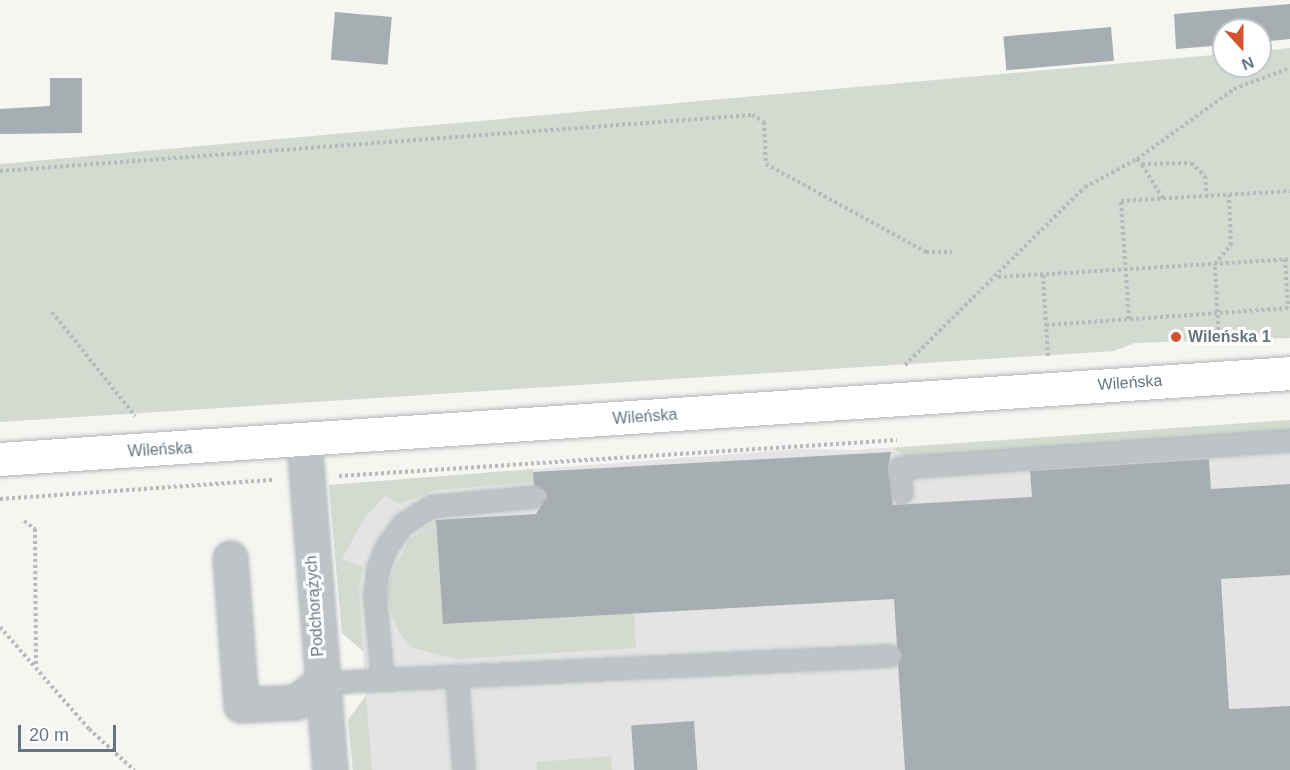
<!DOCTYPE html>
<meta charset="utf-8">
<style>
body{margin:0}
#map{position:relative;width:1290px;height:770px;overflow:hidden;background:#f5f5f2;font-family:Helvetica,sans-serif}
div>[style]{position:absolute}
.built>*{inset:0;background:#e3e4e3}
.green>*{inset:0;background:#d5dad1}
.building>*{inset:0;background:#a6aeb2;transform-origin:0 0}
.path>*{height:4px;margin-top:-2px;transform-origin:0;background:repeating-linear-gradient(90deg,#b7babc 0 3px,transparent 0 6px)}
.roads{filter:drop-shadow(0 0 2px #afb5b9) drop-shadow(0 0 2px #afb5b9)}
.lane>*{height:20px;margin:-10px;padding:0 10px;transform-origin:10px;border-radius:10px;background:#bfc3c6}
.street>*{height:33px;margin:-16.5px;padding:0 16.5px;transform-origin:16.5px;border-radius:16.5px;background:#bfc3c6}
.secondary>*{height:33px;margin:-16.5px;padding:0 16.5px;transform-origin:16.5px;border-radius:16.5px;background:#fff}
.dots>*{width:16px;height:16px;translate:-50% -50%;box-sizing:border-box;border:3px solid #fff;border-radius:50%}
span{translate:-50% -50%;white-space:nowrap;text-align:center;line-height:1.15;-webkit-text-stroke:6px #fff;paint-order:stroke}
.poi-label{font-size:16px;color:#667681;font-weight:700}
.left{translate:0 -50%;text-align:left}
.street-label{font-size:16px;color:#667681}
.north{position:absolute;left:1212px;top:18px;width:60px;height:60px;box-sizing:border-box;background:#fff;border:2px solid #c2c8cd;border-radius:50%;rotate:159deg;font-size:16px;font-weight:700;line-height:24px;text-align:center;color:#667681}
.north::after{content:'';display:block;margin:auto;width:21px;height:27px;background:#d65332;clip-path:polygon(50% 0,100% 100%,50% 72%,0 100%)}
.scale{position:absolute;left:18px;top:725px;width:98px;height:27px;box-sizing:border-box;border:3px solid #667681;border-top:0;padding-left:8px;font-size:18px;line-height:21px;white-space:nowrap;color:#667681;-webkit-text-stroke:4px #fff;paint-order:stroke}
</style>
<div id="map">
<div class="built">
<div style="clip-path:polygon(1290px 420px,1290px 770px,353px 770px,348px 720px,366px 696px,363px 651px,342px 633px,329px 485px,799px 449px,855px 450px)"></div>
</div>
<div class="green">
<div style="clip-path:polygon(1290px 48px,1290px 338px,1135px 343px,1114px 351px,0 422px,0 164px,1224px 54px,1224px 66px,1260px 66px,1260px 51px)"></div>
<div style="clip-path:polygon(1290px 420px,1290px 433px,908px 458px,893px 448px)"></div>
<div style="clip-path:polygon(533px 469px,534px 482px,437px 490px,398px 504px,386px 495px,365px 517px,342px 559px,363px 567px,359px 590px,363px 651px,342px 633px,329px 485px)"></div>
<div style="clip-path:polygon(436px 520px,443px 624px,634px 613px,636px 648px,456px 659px,411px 647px,398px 631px,391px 612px,387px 594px,391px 575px,409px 540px)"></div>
<div style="clip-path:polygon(366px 696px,372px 770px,353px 770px,348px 720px)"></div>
<div style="clip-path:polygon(611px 756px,612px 770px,537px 770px,537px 762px)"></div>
</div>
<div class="building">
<div style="clip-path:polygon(1290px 4px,1290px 39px,1260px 42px,1260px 30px,1224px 30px,1224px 45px,1176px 49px,1174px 14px)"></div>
<div style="left:335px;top:12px;width:57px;height:48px;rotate:5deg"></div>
<div style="left:1111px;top:27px;width:34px;height:108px;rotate:85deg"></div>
<div style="clip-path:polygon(50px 78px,82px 78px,82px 133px,0 134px,0 109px,50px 106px)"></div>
<div style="clip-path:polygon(891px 452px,888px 469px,893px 505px,1032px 497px,1030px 471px,1209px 459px,1211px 489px,1290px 484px,1290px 575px,1221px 579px,1229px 709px,1290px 706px,1290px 770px,905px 770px,898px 664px,902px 655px,897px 647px,894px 599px,443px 624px,436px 520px,536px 514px,547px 496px,544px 490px,534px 485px,533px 472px)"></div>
<div style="left:694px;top:721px;width:49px;height:63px;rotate:86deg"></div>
</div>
<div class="path">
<div style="left:1137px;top:159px;width:7px;rotate:45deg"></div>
<div style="left:1142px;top:164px;width:49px;rotate:-1.2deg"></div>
<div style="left:1191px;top:163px;width:19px;rotate:43deg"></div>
<div style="left:1205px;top:176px;width:20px;rotate:84deg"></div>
<div style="left:1142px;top:165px;width:40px;rotate:58deg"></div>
<div style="left:0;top:171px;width:754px;rotate:-4.26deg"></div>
<div style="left:752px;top:115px;width:14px;rotate:30deg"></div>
<div style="left:764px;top:122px;width:42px;rotate:87.3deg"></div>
<div style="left:766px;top:164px;width:183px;rotate:28.8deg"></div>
<div style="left:926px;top:252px;width:26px"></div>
<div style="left:1285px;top:259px;width:49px;rotate:86.5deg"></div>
<div style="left:1043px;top:275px;width:81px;rotate:86.5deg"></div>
<div style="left:998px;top:277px;width:293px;rotate:-3.5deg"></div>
<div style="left:52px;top:312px;width:133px;rotate:51.4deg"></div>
<div style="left:1129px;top:319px;width:118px;rotate:-93.9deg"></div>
<div style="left:1121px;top:201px;width:169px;rotate:-3.4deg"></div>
<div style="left:1046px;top:325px;width:245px;rotate:-4deg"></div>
<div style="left:1219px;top:342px;width:78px;rotate:-92.9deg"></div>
<div style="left:1215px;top:264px;width:25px;rotate:-50deg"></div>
<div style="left:1231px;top:245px;width:50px;rotate:-92.3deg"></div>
<div style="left:905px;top:365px;width:253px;rotate:-44.7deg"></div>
<div style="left:1085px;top:187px;width:59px;rotate:-28.3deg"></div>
<div style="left:1137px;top:159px;width:120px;rotate:-35.8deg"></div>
<div style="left:1234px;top:89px;width:60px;rotate:-20.6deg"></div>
<div style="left:339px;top:476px;width:559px;rotate:-3.69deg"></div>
<div style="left:0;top:499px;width:275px;rotate:-4deg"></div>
<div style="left:24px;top:521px;width:14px;rotate:36deg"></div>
<div style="left:35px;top:529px;width:135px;rotate:89.6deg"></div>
<div style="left:0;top:627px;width:135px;rotate:48.9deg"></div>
<div style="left:89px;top:729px;width:61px;rotate:42.3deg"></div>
</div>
<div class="roads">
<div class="lane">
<div style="left:902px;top:493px;width:25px;rotate:-95deg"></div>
<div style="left:900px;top:468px;width:391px;rotate:-4deg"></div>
<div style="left:457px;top:676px;width:94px;rotate:85.7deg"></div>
<div style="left:383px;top:680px;width:85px;rotate:-95.4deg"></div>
<div style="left:375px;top:595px;width:26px;rotate:-83deg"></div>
<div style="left:378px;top:569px;width:24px;rotate:-68deg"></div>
<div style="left:387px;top:547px;width:29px;rotate:-54deg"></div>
<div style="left:404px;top:524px;width:32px;rotate:-32deg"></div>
<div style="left:431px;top:507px;width:104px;rotate:-5.5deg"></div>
<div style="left:321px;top:683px;width:570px;rotate:-2.72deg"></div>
</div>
<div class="street">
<div style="left:304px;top:441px;width:330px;rotate:85.5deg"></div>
<div style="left:230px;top:558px;width:147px;rotate:85.7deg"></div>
<div style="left:241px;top:705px;width:55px;rotate:-3.1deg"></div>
<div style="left:296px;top:702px;width:31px;rotate:-37deg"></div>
</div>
<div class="secondary">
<div style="left:0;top:459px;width:1293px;rotate:-3.81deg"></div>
</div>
</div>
<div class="dots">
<div style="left:1176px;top:337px;background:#d65332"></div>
</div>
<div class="poi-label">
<span class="left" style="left:1188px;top:337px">Wileńska 1</span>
</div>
<div class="street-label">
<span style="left:1130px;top:383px;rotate:-4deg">Wileńska</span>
<span style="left:645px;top:417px;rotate:-4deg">Wileńska</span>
<span style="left:160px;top:450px;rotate:-3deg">Wileńska</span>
<span style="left:315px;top:606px;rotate:-94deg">Podchorążych</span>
</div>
<div class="north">N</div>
<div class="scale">20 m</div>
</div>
